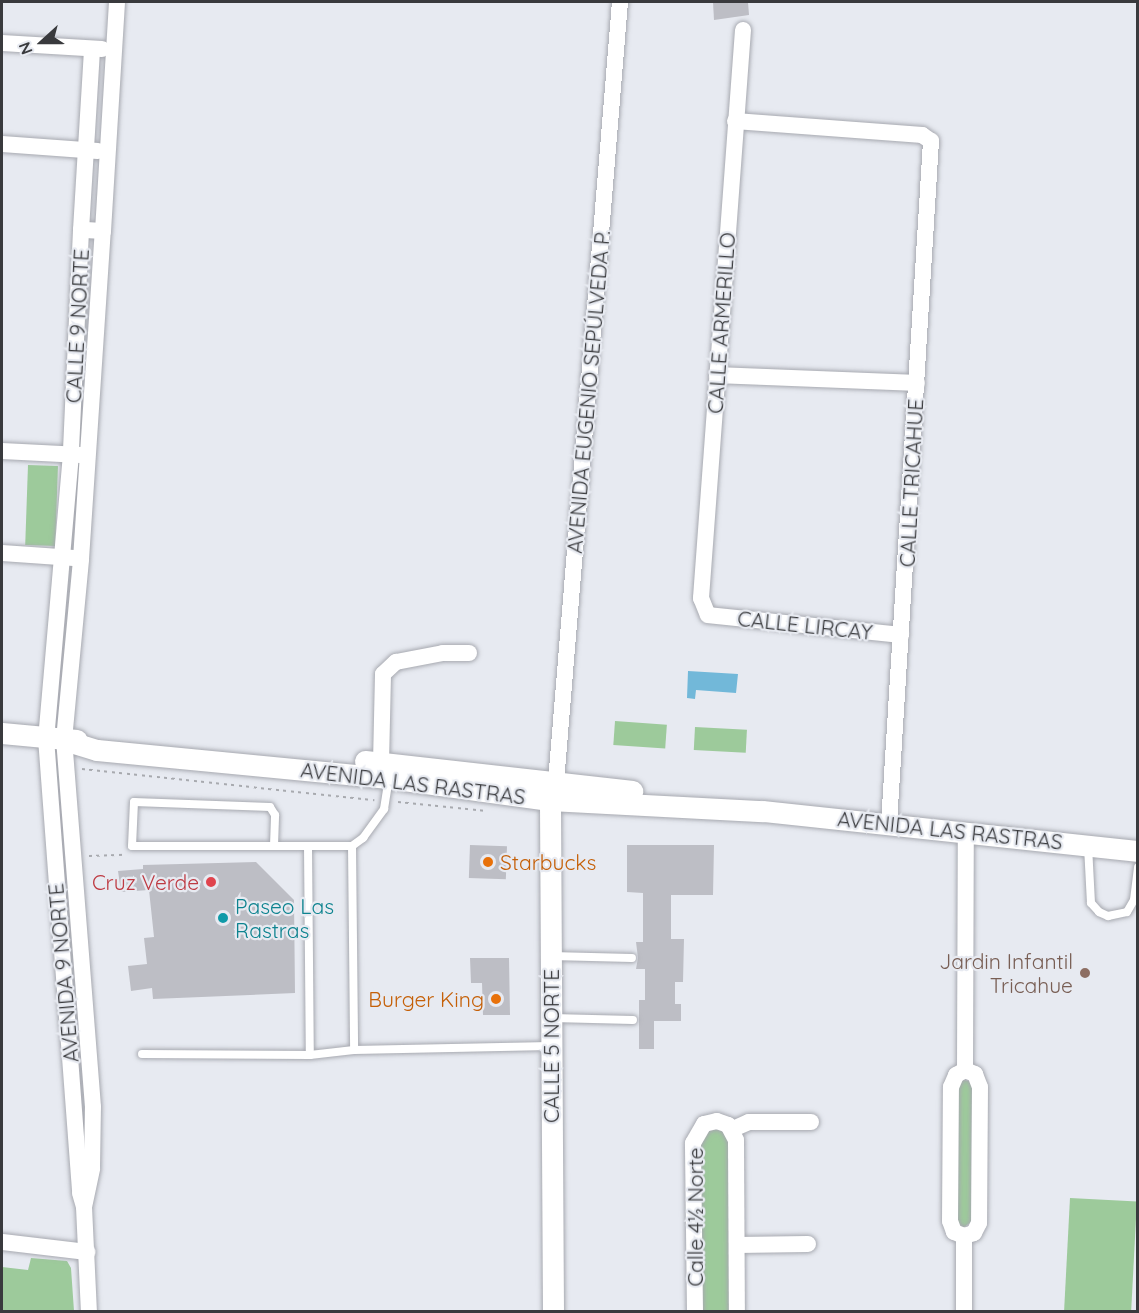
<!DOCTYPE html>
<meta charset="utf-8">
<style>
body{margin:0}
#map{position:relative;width:1139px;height:1313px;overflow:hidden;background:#e7eaf1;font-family:Quicksand,sans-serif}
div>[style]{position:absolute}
.green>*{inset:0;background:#9dca9b;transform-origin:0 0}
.water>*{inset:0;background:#72b8d9}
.building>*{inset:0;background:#bdbec5;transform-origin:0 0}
.path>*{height:2px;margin-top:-1px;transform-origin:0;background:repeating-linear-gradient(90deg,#a8aaaf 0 3px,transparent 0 7.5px)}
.roads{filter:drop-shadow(0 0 2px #a7a9b0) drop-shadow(0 0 2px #a7a9b0)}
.service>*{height:8px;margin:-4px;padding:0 4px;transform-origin:4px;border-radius:4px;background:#fff}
.minor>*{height:16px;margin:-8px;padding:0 8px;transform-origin:8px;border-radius:8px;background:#fff}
.tertiary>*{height:21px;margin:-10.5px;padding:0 10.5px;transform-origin:10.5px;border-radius:10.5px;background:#fff}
.dots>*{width:16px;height:16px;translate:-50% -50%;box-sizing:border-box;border:3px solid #e7eaf1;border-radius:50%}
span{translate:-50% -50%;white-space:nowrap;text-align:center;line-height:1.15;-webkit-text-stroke:4.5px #e7eaf1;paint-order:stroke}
.street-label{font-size:21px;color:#393a3d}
.food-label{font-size:21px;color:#c56008}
.left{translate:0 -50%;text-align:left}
.right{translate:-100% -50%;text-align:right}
.health-label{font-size:21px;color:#be3a42}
.culture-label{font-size:21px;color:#0d838f}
.education-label{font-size:21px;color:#785e54}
.frame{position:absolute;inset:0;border:3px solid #393a3d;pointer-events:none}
.north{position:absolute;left:12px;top:12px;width:60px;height:60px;-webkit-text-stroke:4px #e7eaf1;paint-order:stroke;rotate:249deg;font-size:16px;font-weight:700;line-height:24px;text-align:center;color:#393a3d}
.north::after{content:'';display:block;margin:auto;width:21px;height:27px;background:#393a3d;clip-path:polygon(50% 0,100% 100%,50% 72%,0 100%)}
</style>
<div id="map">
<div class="green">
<div style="left:28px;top:465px;width:30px;height:80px;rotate:2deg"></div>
<div style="left:615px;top:721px;width:52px;height:24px;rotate:4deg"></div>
<div style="left:695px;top:727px;width:52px;height:23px;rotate:3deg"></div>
<div style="clip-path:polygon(963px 1080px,969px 1081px,972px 1087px,971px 1222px,963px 1228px,958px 1224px,958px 1087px)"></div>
<div style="clip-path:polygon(721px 1129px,729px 1134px,733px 1311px,699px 1312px,699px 1151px,705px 1131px)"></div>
<div style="left:1070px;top:1198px;width:67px;height:113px;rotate:3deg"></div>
<div style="clip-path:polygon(31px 1258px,67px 1261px,71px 1268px,74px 1311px,2px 1311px,2px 1267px,28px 1270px)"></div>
</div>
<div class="water">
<div style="clip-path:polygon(688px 671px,738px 674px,736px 693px,696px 690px,695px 699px,687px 698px)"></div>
</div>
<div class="building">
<div style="clip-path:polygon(713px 2px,748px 2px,749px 15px,714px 20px)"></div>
<div style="left:470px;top:845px;width:37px;height:33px;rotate:2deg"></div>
<div style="clip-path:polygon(627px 845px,714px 845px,713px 895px,671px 895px,671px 939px,684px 939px,683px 982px,675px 982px,675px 1004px,681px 1004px,681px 1021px,654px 1021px,654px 1049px,639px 1049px,639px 1000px,645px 1000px,645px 969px,636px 969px,638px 958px,636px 942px,643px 942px,643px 893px,627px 892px)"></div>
<div style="clip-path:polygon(256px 862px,294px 900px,295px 993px,153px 999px,152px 988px,131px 991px,128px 966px,147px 964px,144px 938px,154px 937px,149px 890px,121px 892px,118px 871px,143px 869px,143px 865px)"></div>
<div style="clip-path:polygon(470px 958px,509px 958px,510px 1015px,483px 1015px,482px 983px,471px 983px)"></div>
</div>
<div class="path">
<div style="left:82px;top:769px;width:294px;rotate:6.1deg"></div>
<div style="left:398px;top:802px;width:89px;rotate:5.8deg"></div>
<div style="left:89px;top:856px;width:36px;rotate:-2deg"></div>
</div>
<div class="roads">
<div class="service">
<div style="left:274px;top:846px;width:31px;rotate:-88deg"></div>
<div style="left:275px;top:815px;width:9px;rotate:-122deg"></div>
<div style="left:270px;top:807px;width:136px;rotate:-177.9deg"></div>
<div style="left:134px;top:802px;width:44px;rotate:92.6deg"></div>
<div style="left:132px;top:846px;width:220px"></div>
<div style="left:352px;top:846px;width:14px;rotate:-36deg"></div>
<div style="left:363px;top:838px;width:36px;rotate:-54deg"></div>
<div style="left:384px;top:809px;width:30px;rotate:-81deg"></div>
<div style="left:308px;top:846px;width:209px;rotate:89.5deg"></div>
<div style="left:352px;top:846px;width:204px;rotate:89.4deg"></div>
<div style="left:1088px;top:846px;width:57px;rotate:87deg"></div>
<div style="left:1091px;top:903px;width:12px;rotate:48deg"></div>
<div style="left:1099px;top:912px;width:10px;rotate:24deg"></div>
<div style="left:1108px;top:916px;width:19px;rotate:-12deg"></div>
<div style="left:1127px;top:912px;width:14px;rotate:-60deg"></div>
<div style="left:1134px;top:900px;width:33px;rotate:-83deg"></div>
<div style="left:551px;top:956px;width:81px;rotate:1.4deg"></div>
<div style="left:552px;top:1018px;width:81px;rotate:1.4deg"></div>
<div style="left:142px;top:1054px;width:168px;rotate:0.3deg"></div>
<div style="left:310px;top:1055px;width:44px;rotate:-6.5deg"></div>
<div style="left:354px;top:1050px;width:196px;rotate:-1.2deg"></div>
</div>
<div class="minor">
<div style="left:743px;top:30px;width:570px;rotate:94.23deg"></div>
<div style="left:701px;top:598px;width:18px;rotate:68deg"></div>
<div style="left:708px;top:615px;width:194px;rotate:5.9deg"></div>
<div style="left:2px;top:43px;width:100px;rotate:3.4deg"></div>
<div style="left:735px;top:121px;width:188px;rotate:4.3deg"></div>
<div style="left:922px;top:135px;width:11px;rotate:34deg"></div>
<div style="left:931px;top:141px;width:684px;rotate:93.52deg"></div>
<div style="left:2px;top:144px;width:96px;rotate:4.2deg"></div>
<div style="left:81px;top:230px;width:181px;rotate:-86.5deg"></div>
<div style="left:103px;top:231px;width:229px;rotate:-86.5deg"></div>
<div style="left:717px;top:375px;width:200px;rotate:2.3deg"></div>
<div style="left:2px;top:451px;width:79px;rotate:2.9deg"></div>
<div style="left:2px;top:553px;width:72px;rotate:4deg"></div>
<div style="left:381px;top:763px;width:89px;rotate:-88.7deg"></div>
<div style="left:383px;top:674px;width:18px;rotate:-43deg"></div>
<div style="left:396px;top:662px;width:48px;rotate:-10.8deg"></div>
<div style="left:443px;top:653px;width:26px"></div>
<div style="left:556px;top:782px;width:783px;rotate:-85.31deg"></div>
<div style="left:965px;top:1070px;width:11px;rotate:22deg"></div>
<div style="left:975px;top:1074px;width:14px;rotate:69deg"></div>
<div style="left:980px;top:1087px;width:136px;rotate:90.4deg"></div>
<div style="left:979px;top:1223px;width:11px;rotate:117deg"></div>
<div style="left:974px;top:1233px;width:10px;rotate:163deg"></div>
<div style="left:964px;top:1236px;width:11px;rotate:-158deg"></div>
<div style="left:954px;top:1232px;width:12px;rotate:-110deg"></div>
<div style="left:950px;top:1221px;width:134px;rotate:-89.6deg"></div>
<div style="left:951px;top:1087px;width:13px;rotate:-67deg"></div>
<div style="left:956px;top:1075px;width:10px;rotate:-29deg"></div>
<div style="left:965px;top:1070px;width:239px;rotate:-89.8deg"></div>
<div style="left:733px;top:1129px;width:17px;rotate:-24deg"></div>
<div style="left:749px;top:1122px;width:62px"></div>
<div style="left:84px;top:1207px;width:40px;rotate:-78deg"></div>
<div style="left:92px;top:1168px;width:61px;rotate:-89.1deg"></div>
<div style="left:93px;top:1107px;width:368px;rotate:-94.5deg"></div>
<div style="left:64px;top:740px;width:182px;rotate:-84.6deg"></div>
<div style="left:81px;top:559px;width:329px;rotate:-86.2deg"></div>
<div style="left:103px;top:231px;width:22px;rotate:-177deg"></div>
<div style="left:81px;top:230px;width:224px;rotate:92.6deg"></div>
<div style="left:71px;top:454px;width:285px;rotate:95deg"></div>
<div style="left:46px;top:738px;width:456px;rotate:85.7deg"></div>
<div style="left:80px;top:1193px;width:15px;rotate:74deg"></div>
<div style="left:84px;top:1207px;width:105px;rotate:87.3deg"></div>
<div style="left:964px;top:1236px;width:76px;rotate:90deg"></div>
<div style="left:2px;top:1242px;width:86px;rotate:6.7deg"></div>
<div style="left:737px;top:1245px;width:71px;rotate:-0.8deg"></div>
<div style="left:695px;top:1312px;width:169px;rotate:-90.7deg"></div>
<div style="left:693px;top:1143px;width:22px;rotate:-60deg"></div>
<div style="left:704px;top:1124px;width:13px;rotate:-13deg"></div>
<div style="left:717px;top:1121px;width:12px;rotate:20deg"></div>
<div style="left:728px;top:1125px;width:17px;rotate:62deg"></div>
<div style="left:736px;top:1140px;width:172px;rotate:89.7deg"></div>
</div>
<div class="tertiary">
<div style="left:2px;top:733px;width:75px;rotate:5.3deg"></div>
<div style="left:64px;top:740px;width:34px;rotate:17deg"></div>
<div style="left:97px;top:750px;width:293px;rotate:5.5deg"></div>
<div style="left:389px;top:778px;width:162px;rotate:7.8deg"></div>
<div style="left:550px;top:800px;width:213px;rotate:3deg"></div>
<div style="left:763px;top:811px;width:377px;rotate:6.1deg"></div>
<div style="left:365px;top:761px;width:269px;rotate:6.4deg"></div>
<div style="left:553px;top:1312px;width:512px;rotate:-90.34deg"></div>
<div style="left:550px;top:800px;width:12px;rotate:-70deg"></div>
</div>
</div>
<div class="dots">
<div style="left:488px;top:862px;background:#e8710a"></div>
<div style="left:211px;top:882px;background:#e0444e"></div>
<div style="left:223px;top:918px;background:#0f9aa8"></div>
<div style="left:1085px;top:973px;background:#8d6e63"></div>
<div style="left:496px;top:999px;background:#e8710a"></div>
</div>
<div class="street-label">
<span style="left:721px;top:323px;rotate:-86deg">CALLE ARMERILLO</span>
<span style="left:77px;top:326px;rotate:-87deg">CALLE 9 NORTE</span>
<span style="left:588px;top:392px;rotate:-85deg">AVENIDA EUGENIO SEPÚLVEDA P.</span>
<span style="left:911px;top:483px;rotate:-87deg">CALLE TRICAHUE</span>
<span style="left:805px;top:625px;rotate:6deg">CALLE LIRCAY</span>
<span style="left:413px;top:783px;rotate:7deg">AVENIDA LAS RASTRAS</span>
<span style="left:950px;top:830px;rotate:6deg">AVENIDA LAS RASTRAS</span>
<span style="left:63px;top:973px;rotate:-95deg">AVENIDA 9 NORTE</span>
<span style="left:551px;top:1046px;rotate:-90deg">CALLE 5 NORTE</span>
<span style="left:695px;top:1217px;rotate:-90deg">Calle 4½ Norte</span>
</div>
<div class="food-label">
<span class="left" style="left:500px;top:862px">Starbucks</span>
<span class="right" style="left:484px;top:999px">Burger King</span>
</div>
<div class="health-label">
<span class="right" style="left:199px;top:882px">Cruz Verde</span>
</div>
<div class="culture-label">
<span class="left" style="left:235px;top:918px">Paseo Las<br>Rastras</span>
</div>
<div class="education-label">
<span class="right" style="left:1073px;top:973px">Jardin Infantil<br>Tricahue</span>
</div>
<div class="frame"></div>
<div class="north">N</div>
</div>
